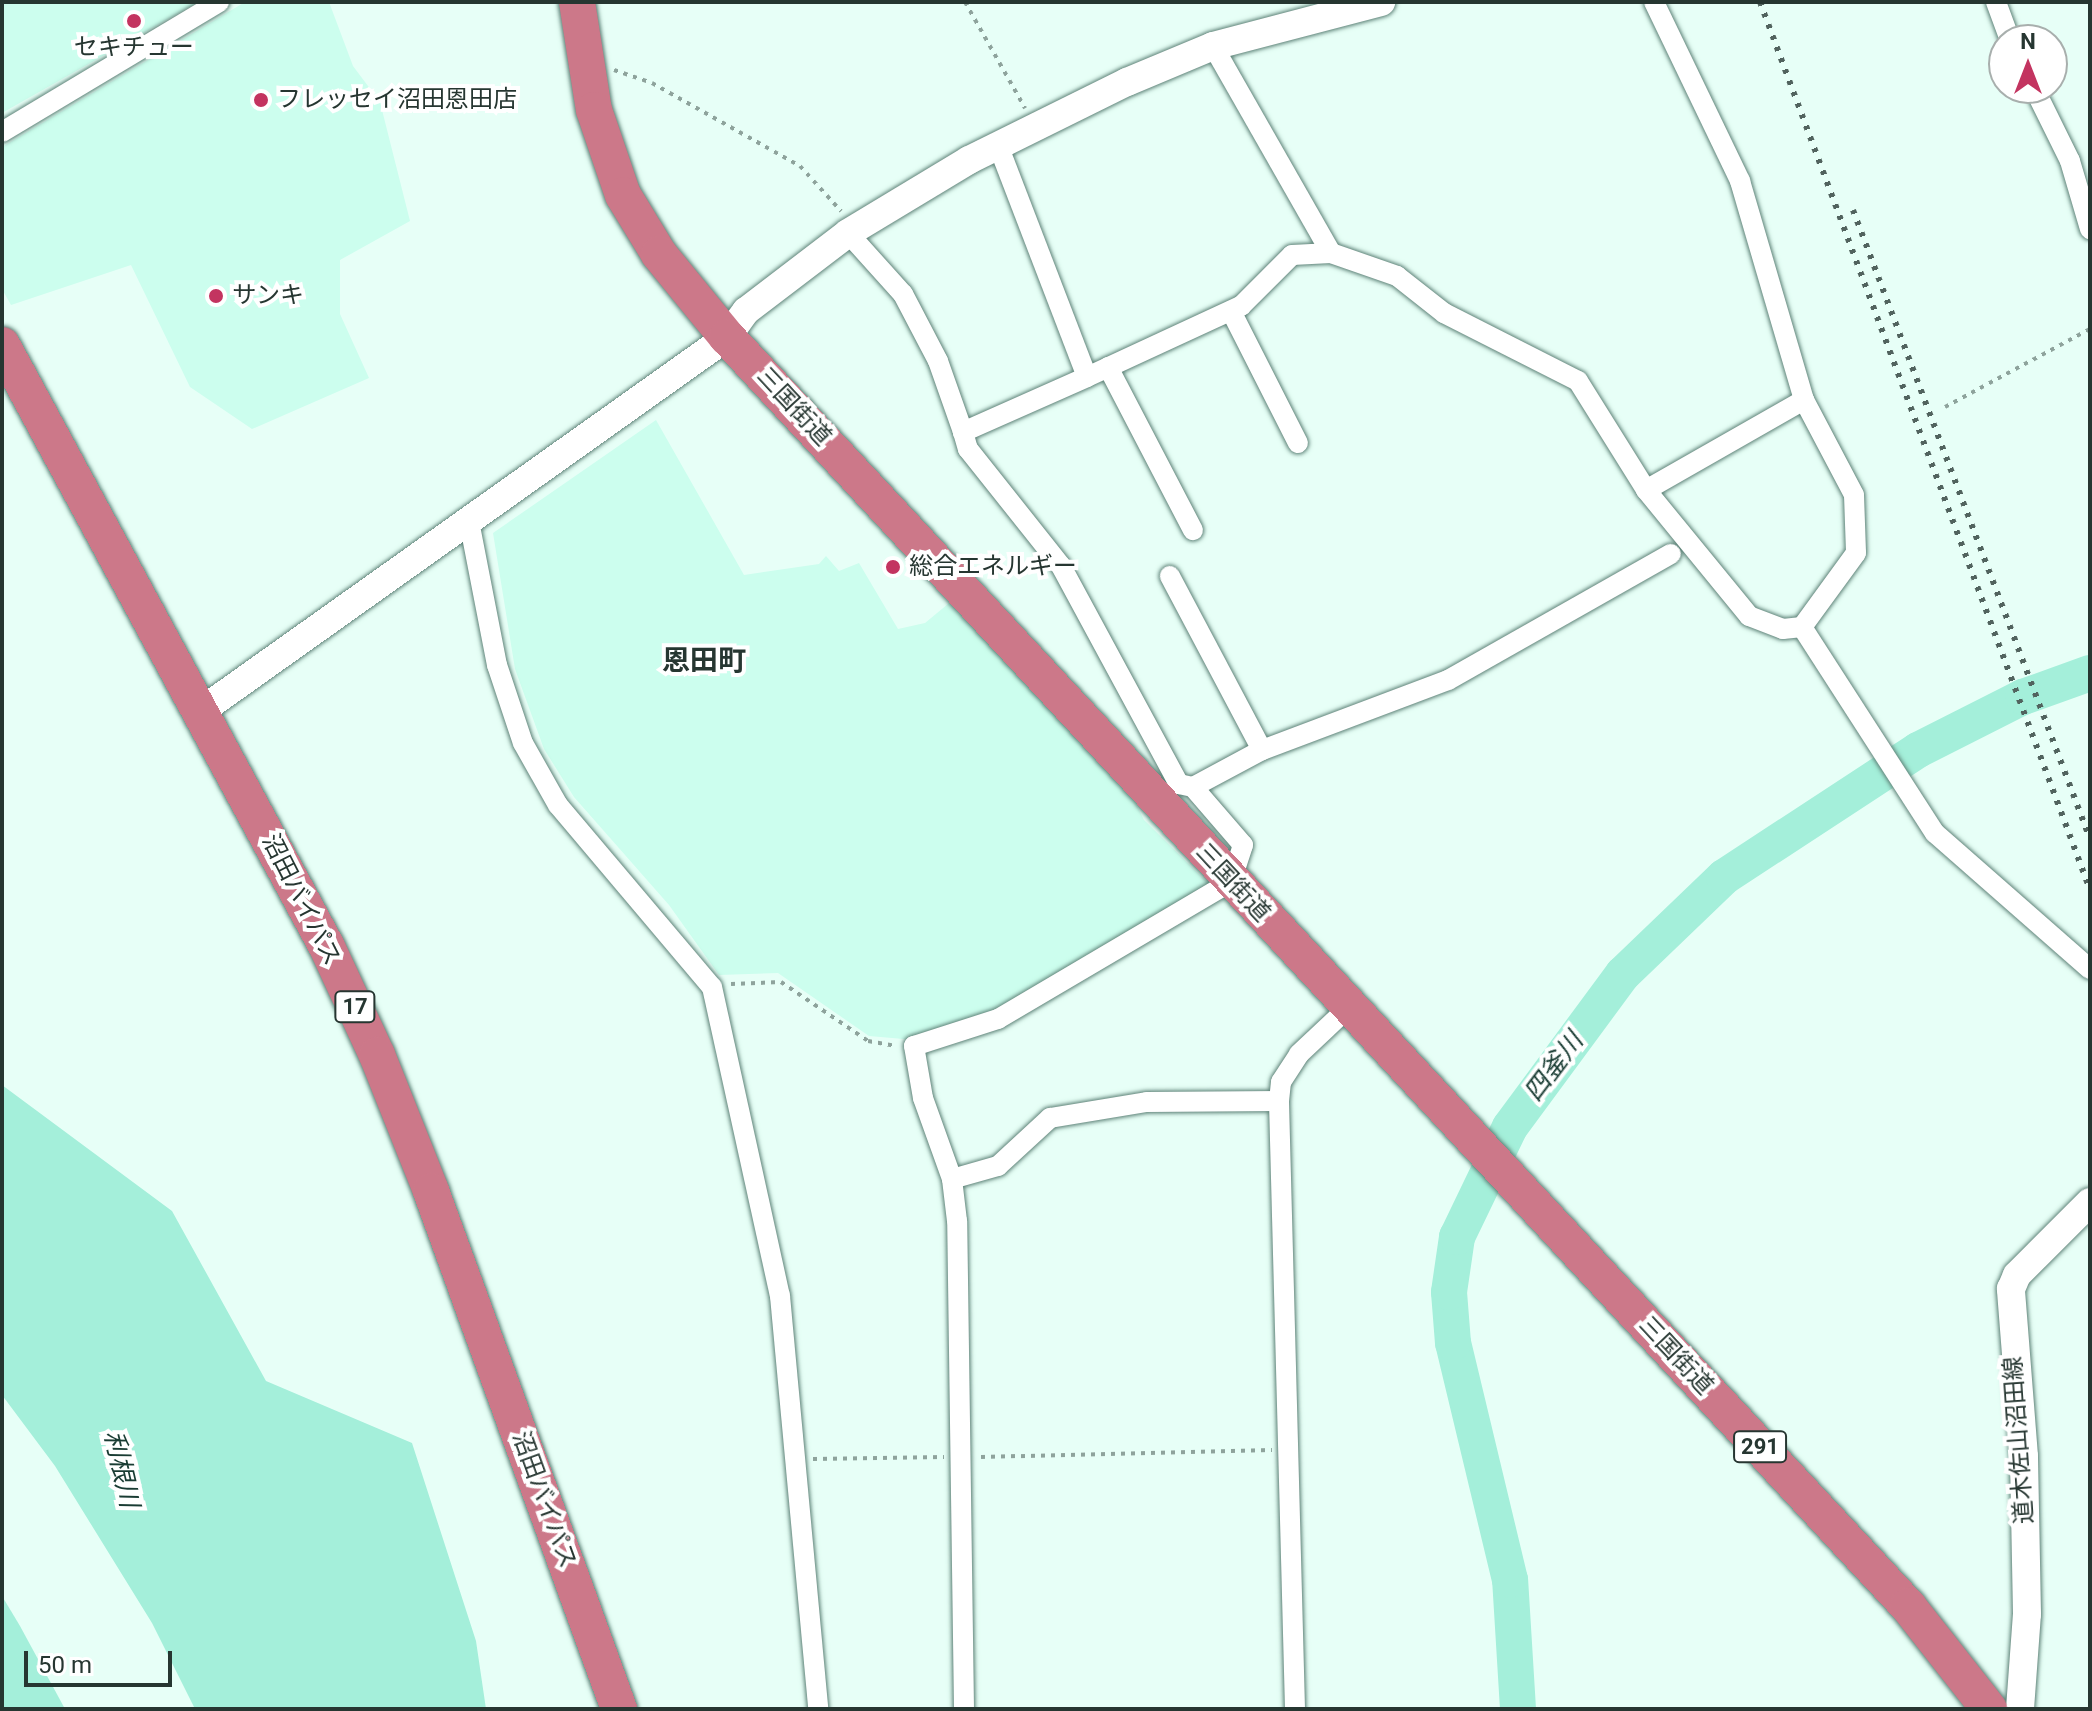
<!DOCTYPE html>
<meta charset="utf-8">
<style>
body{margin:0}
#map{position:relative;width:2092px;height:1711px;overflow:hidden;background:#e7fff7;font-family:Roboto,"Noto Sans JP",sans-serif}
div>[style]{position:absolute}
.built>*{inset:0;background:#ccfeee}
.water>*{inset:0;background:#a4efda}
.river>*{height:36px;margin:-18px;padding:0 18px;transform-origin:18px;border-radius:18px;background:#a4efda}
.path>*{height:4px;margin-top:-2px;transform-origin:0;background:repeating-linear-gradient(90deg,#8ea39c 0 4px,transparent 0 10px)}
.roads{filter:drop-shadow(0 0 2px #5e8378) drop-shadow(0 0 2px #5e8378)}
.street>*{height:20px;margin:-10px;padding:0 10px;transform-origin:10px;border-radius:10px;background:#fff}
.secondary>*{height:28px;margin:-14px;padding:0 14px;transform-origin:14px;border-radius:14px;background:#fff}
.highway>*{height:36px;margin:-18px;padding:0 18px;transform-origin:18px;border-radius:18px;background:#cc7889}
.rail>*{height:6px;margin-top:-3px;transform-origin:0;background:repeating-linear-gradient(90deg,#51635e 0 4px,transparent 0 12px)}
.dots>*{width:22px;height:22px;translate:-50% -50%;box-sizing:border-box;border:4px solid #fff;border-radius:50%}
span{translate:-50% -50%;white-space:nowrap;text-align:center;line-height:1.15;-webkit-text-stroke:8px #fff;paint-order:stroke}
.shield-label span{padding:2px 6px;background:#fff;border:2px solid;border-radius:6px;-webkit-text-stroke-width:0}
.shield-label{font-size:22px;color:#263631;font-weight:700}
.poi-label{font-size:24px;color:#263631}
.left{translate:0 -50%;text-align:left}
.street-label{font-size:24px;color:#263631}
.water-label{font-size:26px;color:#193c33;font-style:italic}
.quarter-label{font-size:28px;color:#263631;font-weight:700}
.frame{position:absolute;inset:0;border:4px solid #263631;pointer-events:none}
.north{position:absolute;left:1988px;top:24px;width:80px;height:80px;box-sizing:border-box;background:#fff;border:2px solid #a8afad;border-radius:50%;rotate:0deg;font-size:22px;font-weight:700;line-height:32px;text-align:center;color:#263631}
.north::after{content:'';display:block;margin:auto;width:28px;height:36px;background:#c33460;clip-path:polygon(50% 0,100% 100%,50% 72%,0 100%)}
.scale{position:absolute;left:24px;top:1651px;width:148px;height:36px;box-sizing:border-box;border:4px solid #263631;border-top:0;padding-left:10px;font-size:24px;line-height:28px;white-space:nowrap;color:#263631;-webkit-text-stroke:6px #fff;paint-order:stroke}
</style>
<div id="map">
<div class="built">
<div style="clip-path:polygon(2px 2px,198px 2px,2px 113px)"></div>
<div style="clip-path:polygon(245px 2px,329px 2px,353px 66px,380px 102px,410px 221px,340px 260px,340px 314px,369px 378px,252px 429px,190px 387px,131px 265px,11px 305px,2px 289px,2px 147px)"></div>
<div style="clip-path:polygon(656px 420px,744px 575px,819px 564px,826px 556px,839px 571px,859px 563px,898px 629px,925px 623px,954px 599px,1120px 772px,1144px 820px,1214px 889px,997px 1015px,915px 1040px,869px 1036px,778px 973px,719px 975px,669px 905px,574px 797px,544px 749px,515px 669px,493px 533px)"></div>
</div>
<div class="water">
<div style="clip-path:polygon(2px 1085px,172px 1211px,266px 1381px,412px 1443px,476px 1641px,486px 1709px,195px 1709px,152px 1623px,55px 1466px,2px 1395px)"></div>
<div style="clip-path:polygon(2px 1596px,20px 1626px,65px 1709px,2px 1709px)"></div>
</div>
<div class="river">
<div style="left:1518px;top:1709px;width:129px;rotate:-93.5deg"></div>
<div style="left:1510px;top:1580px;width:244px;rotate:-103.5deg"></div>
<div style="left:1453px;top:1343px;width:51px;rotate:-94.5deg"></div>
<div style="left:1449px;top:1292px;width:56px;rotate:-81.7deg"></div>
<div style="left:1457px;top:1237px;width:122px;rotate:-64.3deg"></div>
<div style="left:1510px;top:1127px;width:190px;rotate:-53.6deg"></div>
<div style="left:1623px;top:974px;width:140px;rotate:-43.8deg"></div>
<div style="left:1724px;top:877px;width:232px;rotate:-33.2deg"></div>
<div style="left:1918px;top:750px;width:118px;rotate:-26.8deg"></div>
<div style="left:2023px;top:697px;width:71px;rotate:-19.7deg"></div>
</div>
<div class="path">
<div style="left:965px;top:2px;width:122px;rotate:60.5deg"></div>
<div style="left:614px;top:70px;width:40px;rotate:18.9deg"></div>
<div style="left:652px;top:83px;width:170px;rotate:29.3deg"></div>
<div style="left:800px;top:166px;width:61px;rotate:47.7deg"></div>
<div style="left:1945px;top:407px;width:165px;rotate:-28.3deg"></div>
<div style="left:731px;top:984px;width:50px;rotate:-2.3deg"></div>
<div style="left:781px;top:982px;width:105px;rotate:34.1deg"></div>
<div style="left:868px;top:1041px;width:27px;rotate:10deg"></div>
<div style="left:981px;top:1457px;width:291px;rotate:-1.4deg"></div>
<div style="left:813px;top:1459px;width:131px;rotate:-0.9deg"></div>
</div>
<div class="roads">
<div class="street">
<div style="left:1654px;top:2px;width:199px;rotate:64.3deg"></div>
<div style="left:1740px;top:181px;width:228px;rotate:73.7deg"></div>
<div style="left:1804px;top:400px;width:107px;rotate:62.2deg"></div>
<div style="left:1854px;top:495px;width:58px;rotate:88deg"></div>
<div style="left:1856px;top:553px;width:92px;rotate:126.1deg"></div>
<div style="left:1996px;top:2px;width:40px;rotate:69.8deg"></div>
<div style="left:1213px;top:46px;width:238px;rotate:60.3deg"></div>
<div style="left:1331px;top:253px;width:70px;rotate:19.2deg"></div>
<div style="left:1397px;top:276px;width:60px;rotate:38.2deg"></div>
<div style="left:1444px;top:313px;width:150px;rotate:26.9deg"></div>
<div style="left:1578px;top:381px;width:128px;rotate:58deg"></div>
<div style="left:1646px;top:490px;width:163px;rotate:50.7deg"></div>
<div style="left:1749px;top:616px;width:36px;rotate:21deg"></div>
<div style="left:1783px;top:629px;width:19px;rotate:-6deg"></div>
<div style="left:1802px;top:627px;width:245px;rotate:57.2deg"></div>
<div style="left:1935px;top:833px;width:206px;rotate:41.3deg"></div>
<div style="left:2034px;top:88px;width:81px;rotate:63.7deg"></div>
<div style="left:2070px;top:161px;width:71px;rotate:73.6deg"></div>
<div style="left:2px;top:132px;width:253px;rotate:-30.9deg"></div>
<div style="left:998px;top:145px;width:248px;rotate:69deg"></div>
<div style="left:1087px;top:377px;width:170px;rotate:-24.8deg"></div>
<div style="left:1241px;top:306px;width:72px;rotate:-45deg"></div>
<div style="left:1292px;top:255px;width:39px;rotate:-3deg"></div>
<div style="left:848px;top:233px;width:82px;rotate:48deg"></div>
<div style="left:903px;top:294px;width:76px;rotate:62.4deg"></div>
<div style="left:938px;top:361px;width:75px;rotate:70.6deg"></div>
<div style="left:1231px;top:311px;width:148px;rotate:63.1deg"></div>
<div style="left:1108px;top:367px;width:184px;rotate:62.5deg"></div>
<div style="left:1087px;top:377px;width:136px;rotate:156.1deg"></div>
<div style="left:963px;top:432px;width:18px;rotate:74deg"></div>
<div style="left:968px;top:449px;width:149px;rotate:51.5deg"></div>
<div style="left:1061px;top:566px;width:248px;rotate:61.6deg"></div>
<div style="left:1179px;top:784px;width:14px;rotate:12deg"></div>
<div style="left:1646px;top:490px;width:182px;rotate:-29.7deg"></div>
<div style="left:469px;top:521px;width:147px;rotate:79deg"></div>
<div style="left:497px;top:665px;width:82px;rotate:71.6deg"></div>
<div style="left:523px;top:743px;width:71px;rotate:60.6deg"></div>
<div style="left:558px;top:805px;width:238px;rotate:49.8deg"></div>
<div style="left:712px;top:987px;width:316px;rotate:77.6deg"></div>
<div style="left:780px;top:1296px;width:415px;rotate:84.7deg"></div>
<div style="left:1262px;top:750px;width:199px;rotate:-20.6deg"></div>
<div style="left:1448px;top:680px;width:256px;rotate:-29.5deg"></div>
<div style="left:952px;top:1179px;width:48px;rotate:-15.8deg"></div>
<div style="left:998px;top:1166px;width:71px;rotate:-42.7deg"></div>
<div style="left:1050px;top:1118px;width:98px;rotate:-9.4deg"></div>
<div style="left:1147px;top:1102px;width:132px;rotate:-0.4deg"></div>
<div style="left:964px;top:1709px;width:488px;rotate:-90.8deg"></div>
<div style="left:957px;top:1221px;width:42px;rotate:-96.8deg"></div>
<div style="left:952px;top:1179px;width:86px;rotate:-109.7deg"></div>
<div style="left:923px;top:1098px;width:53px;rotate:-99.8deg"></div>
<div style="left:914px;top:1046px;width:88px;rotate:-17.8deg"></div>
<div style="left:998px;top:1019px;width:270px;rotate:-30.5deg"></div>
<div style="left:1231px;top:882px;width:39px;rotate:-72deg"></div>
<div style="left:1243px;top:845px;width:77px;rotate:-130.8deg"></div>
<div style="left:1193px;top:787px;width:78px;rotate:-28.2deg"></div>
<div style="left:1262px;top:750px;width:197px;rotate:-117.9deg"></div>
<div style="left:1295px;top:1709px;width:608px;rotate:-91.51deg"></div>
<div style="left:1279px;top:1101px;width:19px;rotate:-84deg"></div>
<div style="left:1281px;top:1082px;width:33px;rotate:-57deg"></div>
<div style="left:1299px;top:1054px;width:67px;rotate:-43.2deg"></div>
</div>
<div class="secondary">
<div style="left:201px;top:711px;width:645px;rotate:-35.41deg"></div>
<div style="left:727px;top:337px;width:32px;rotate:-54deg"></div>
<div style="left:746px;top:311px;width:128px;rotate:-37.4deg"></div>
<div style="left:848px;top:233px;width:141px;rotate:-31.1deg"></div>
<div style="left:969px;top:160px;width:176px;rotate:-26.3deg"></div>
<div style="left:1127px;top:82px;width:93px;rotate:-22.7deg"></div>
<div style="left:1213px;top:46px;width:174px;rotate:-14.7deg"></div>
<div style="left:2020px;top:1709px;width:95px;rotate:-85.8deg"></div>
<div style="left:2027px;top:1614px;width:158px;rotate:-91.1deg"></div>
<div style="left:2024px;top:1456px;width:168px;rotate:-94.5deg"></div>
<div style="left:2011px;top:1289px;width:15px;rotate:-67deg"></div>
<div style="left:2017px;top:1275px;width:103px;rotate:-45deg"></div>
</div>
<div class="highway">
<div style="left:577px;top:2px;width:109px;rotate:81.1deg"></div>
<div style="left:594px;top:110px;width:90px;rotate:71.2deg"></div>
<div style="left:623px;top:195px;width:69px;rotate:58.6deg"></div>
<div style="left:659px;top:254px;width:107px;rotate:50.7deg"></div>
<div style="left:727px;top:337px;width:1734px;rotate:47.06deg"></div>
<div style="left:1908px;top:1606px;width:131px;rotate:51.8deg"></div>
<div style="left:2px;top:345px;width:684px;rotate:61.64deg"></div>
<div style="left:327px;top:947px;width:119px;rotate:65.2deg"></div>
<div style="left:377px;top:1055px;width:146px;rotate:68.3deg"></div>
<div style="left:431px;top:1191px;width:551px;rotate:70.05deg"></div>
</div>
</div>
<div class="rail">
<div style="left:1760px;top:2px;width:947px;rotate:69.61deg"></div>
<div style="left:1853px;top:210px;width:672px;rotate:69.35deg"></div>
</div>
<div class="dots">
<div style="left:134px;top:21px;background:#c33460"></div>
<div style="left:261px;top:100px;background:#c33460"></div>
<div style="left:216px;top:296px;background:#c33460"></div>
<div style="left:893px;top:567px;background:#c33460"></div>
</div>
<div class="shield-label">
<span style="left:355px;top:1007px">17</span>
<span style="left:1760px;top:1447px">291</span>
</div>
<div class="poi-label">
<span style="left:134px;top:48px">セキチュー</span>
<span class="left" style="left:277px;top:100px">フレッセイ沼田恩田店</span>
<span class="left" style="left:232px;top:296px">サンキ</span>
<span class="left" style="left:909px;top:567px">総合エネルギー</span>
</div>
<div class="street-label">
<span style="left:794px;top:407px;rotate:47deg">三国街道</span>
<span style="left:1233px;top:883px;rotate:47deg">三国街道</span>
<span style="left:301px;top:900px;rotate:63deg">沼田バイパス</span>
<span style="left:1676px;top:1356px;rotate:47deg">三国街道</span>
<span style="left:2019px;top:1440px;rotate:-94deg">道木佐山沼田線</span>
<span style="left:544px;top:1500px;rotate:70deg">沼田バイパス</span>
</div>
<div class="water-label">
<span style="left:1554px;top:1067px;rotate:-53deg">四釜川</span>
<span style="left:121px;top:1469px;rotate:77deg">利根川</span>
</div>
<div class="quarter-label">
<span style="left:704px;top:661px">恩田町</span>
</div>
<div class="frame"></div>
<div class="north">N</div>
<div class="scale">50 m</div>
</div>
